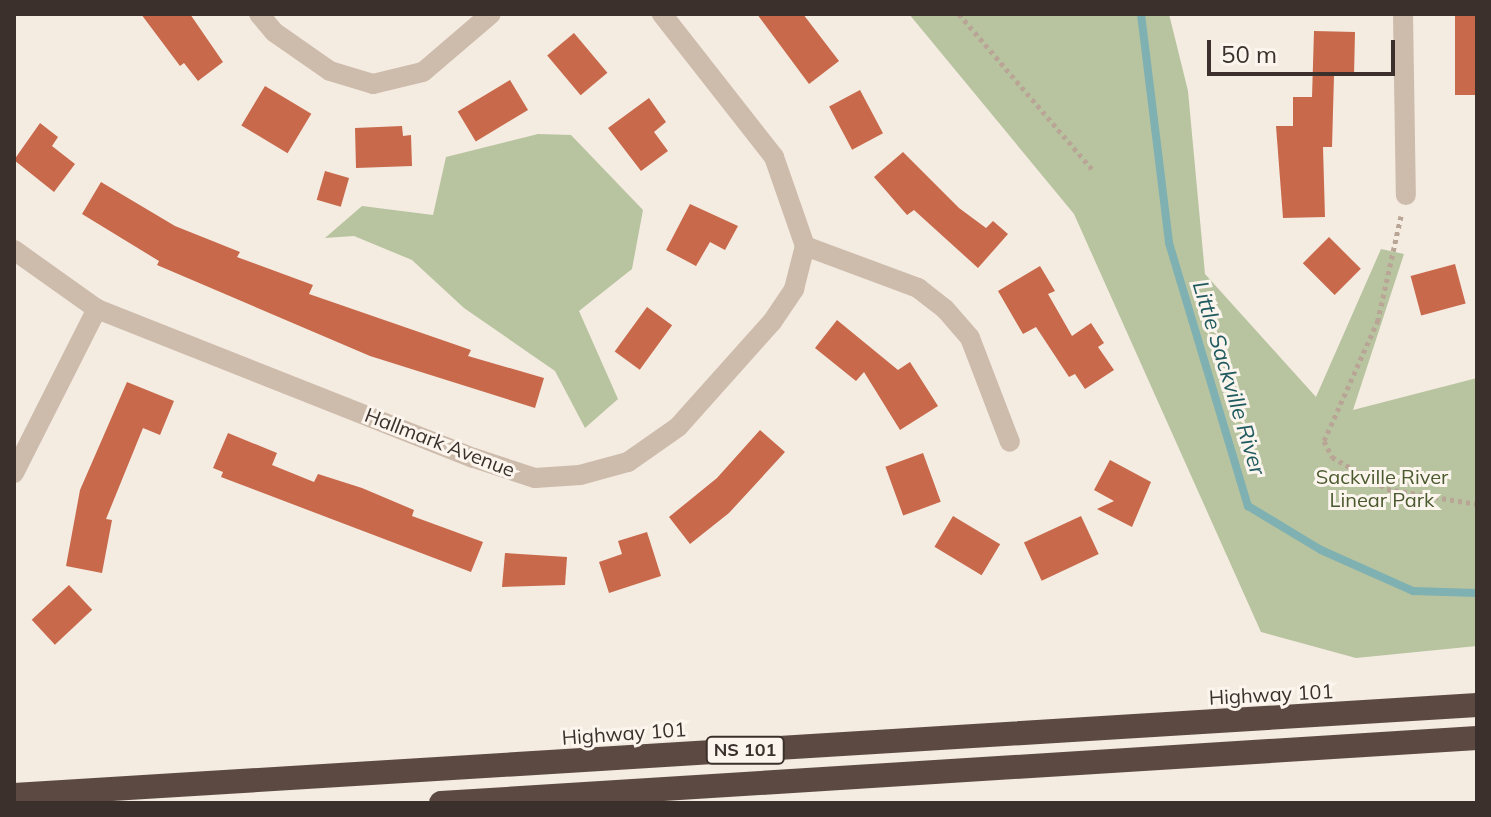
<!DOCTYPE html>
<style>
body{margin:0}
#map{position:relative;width:1491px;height:817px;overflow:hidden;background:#f4ebe1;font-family:Mulish,sans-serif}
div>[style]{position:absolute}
.green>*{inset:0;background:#b8c4a0}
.stream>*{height:8px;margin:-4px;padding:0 4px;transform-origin:4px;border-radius:4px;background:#7fb0b2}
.building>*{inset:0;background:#c8694b;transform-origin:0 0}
.path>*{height:5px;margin-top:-2.5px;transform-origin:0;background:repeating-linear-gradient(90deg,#b9a596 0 4px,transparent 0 8px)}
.street>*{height:20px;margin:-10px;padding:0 10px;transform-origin:10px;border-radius:10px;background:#cdbbac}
.highway>*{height:24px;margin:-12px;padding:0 12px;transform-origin:12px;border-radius:12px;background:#5c4a42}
span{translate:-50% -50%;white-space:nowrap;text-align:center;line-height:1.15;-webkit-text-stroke:6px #fbf5ee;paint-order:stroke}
.shield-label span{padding:2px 6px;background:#fbf5ee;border:2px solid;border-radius:6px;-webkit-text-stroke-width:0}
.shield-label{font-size:18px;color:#3b302b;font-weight:700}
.street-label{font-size:20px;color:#3b302b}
.park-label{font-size:20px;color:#4a5a2e}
.water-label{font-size:22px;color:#1f5a5e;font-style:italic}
.frame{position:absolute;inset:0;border:16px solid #3b302b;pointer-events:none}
.scale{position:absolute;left:1207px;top:40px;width:188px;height:36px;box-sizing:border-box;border:4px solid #3b302b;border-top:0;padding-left:10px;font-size:24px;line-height:28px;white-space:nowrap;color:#3b302b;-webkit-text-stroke:6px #fbf5ee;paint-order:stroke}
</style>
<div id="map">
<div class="green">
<div style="clip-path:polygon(909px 14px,1169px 14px,1188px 91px,1205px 274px,1316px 397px,1381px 249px,1404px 254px,1353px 410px,1477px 378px,1477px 646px,1356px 658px,1261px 632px,1074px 214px)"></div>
<div style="clip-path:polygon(538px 134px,571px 135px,643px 210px,632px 269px,579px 311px,618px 399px,585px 428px,555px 371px,464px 308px,412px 260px,354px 236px,325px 238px,362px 206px,433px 215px,446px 157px)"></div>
</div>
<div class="stream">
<div style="left:1141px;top:14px;width:231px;rotate:83deg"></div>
<div style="left:1169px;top:243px;width:275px;rotate:73.3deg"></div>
<div style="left:1248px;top:506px;width:85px;rotate:31.1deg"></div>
<div style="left:1321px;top:550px;width:101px;rotate:24deg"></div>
<div style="left:1413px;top:591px;width:64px;rotate:1.8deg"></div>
</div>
<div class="building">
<div style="clip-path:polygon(141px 14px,190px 14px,223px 62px,198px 81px,184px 63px,180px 66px)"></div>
<div style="clip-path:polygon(757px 14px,803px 14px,839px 61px,809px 84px)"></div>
<div style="left:1455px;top:14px;width:22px;height:81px"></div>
<div style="clip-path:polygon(1314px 31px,1355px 32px,1354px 76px,1334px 76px,1332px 147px,1323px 147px,1325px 217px,1283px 218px,1276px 126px,1293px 126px,1293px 97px,1312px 97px)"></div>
<div style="left:574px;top:33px;width:52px;height:35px;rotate:50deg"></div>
<div style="left:510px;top:80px;width:35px;height:61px;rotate:59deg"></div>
<div style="left:265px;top:86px;width:54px;height:46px;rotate:31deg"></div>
<div style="left:860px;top:90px;width:49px;height:35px;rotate:62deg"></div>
<div style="clip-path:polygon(649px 98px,666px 122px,654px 132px,668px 151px,641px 171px,608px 128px)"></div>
<div style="clip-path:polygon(40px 123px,58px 137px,52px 146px,75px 164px,54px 192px,14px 160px)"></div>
<div style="clip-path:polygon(402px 126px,403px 136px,411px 135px,412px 166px,356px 168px,355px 128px)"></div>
<div style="clip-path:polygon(903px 152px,959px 208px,986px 228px,993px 221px,1008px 234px,978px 268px,914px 210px,907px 215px,874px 177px)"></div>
<div style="left:325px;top:171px;width:25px;height:30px;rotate:16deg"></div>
<div style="clip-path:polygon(101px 182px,175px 226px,240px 252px,237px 257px,313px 285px,309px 294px,471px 350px,468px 356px,544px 378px,535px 408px,370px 356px,157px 265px,159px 261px,82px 214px)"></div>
<div style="clip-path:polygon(690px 204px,738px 226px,725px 250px,710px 242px,696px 266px,666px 250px)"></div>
<div style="left:1329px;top:237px;width:45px;height:37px;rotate:45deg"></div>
<div style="left:1455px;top:264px;width:41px;height:46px;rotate:75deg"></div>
<div style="clip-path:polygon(1040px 266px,1055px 291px,1048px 294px,1072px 336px,1091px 323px,1104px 343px,1098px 347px,1114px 370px,1085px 389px,1075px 374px,1069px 377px,1036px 327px,1023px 334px,998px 291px)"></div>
<div style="left:647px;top:307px;width:31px;height:55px;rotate:36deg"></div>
<div style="clip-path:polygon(837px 320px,898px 370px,910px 362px,938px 406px,900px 430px,864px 372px,856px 381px,815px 348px)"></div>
<div style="clip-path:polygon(127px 382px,174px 401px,160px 435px,143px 428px,106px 519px,112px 520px,102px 573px,66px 566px,80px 490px)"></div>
<div style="clip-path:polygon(760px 430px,785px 452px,729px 513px,690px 544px,669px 517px,717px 478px)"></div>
<div style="clip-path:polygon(228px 433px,277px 453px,272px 465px,314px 482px,318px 474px,362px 488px,414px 510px,412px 516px,483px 542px,471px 572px,221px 477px,223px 472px,213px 468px)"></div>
<div style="left:923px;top:453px;width:52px;height:40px;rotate:70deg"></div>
<div style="clip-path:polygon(1110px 460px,1151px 482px,1132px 527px,1097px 509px,1114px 501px,1094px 490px)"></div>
<div style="left:953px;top:516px;width:55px;height:36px;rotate:31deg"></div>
<div style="left:1081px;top:516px;width:42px;height:63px;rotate:65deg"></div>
<div style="clip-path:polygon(647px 532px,661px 576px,609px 593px,599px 562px,622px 554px,618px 541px)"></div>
<div style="clip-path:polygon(505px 553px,567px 557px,565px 585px,502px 587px)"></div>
<div style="left:69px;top:585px;width:34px;height:51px;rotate:47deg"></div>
</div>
<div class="path">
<div style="left:959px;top:14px;width:204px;rotate:49.4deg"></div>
<div style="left:1401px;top:216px;width:107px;rotate:102.5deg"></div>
<div style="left:1378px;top:320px;width:133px;rotate:114.1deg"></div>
<div style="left:1324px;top:441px;width:18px;rotate:63deg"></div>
<div style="left:1332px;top:457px;width:64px;rotate:30.2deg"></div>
<div style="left:1387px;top:489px;width:91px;rotate:9.5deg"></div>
</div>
<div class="street">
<div style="left:259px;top:14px;width:23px;rotate:50deg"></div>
<div style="left:274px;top:32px;width:68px;rotate:34.9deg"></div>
<div style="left:330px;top:71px;width:45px;rotate:16.8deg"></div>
<div style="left:373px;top:84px;width:51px;rotate:-13.5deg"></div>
<div style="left:423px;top:72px;width:89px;rotate:-40.5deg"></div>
<div style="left:1403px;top:14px;width:181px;rotate:89.1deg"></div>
<div style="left:805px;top:246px;width:121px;rotate:20.4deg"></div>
<div style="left:918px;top:288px;width:34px;rotate:38deg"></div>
<div style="left:945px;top:309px;width:38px;rotate:49deg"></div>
<div style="left:970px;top:338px;width:111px;rotate:69deg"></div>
<div style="left:14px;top:250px;width:102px;rotate:35.4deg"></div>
<div style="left:97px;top:309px;width:405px;rotate:21.6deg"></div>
<div style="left:474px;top:458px;width:64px;rotate:18.2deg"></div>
<div style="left:535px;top:478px;width:45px;rotate:-3.8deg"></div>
<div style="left:580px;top:475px;width:50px;rotate:-15.2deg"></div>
<div style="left:628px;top:462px;width:61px;rotate:-35deg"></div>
<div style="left:678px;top:427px;width:141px;rotate:-48.2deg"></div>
<div style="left:772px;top:322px;width:40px;rotate:-56deg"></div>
<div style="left:794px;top:289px;width:44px;rotate:-75.7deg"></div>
<div style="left:805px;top:246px;width:94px;rotate:-109.2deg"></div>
<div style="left:774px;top:157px;width:182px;rotate:-128.1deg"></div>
<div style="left:14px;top:473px;width:184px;rotate:-63.2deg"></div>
</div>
<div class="highway">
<div style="left:14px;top:795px;width:1466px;rotate:-3.52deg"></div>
<div style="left:441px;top:803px;width:1038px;rotate:-3.59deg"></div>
</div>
<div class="shield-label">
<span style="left:745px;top:750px">NS 101</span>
</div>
<div class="street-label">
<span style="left:440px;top:442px;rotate:21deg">Hallmark Avenue</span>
<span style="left:1271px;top:694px;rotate:-3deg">Highway 101</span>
<span style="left:624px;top:733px;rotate:-4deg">Highway 101</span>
</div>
<div class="park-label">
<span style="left:1382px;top:488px">Sackville River<br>Linear Park</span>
</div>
<div class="water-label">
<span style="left:1229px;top:378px;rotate:73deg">Little Sackville River</span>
</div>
<div class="frame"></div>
<div class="scale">50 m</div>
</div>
